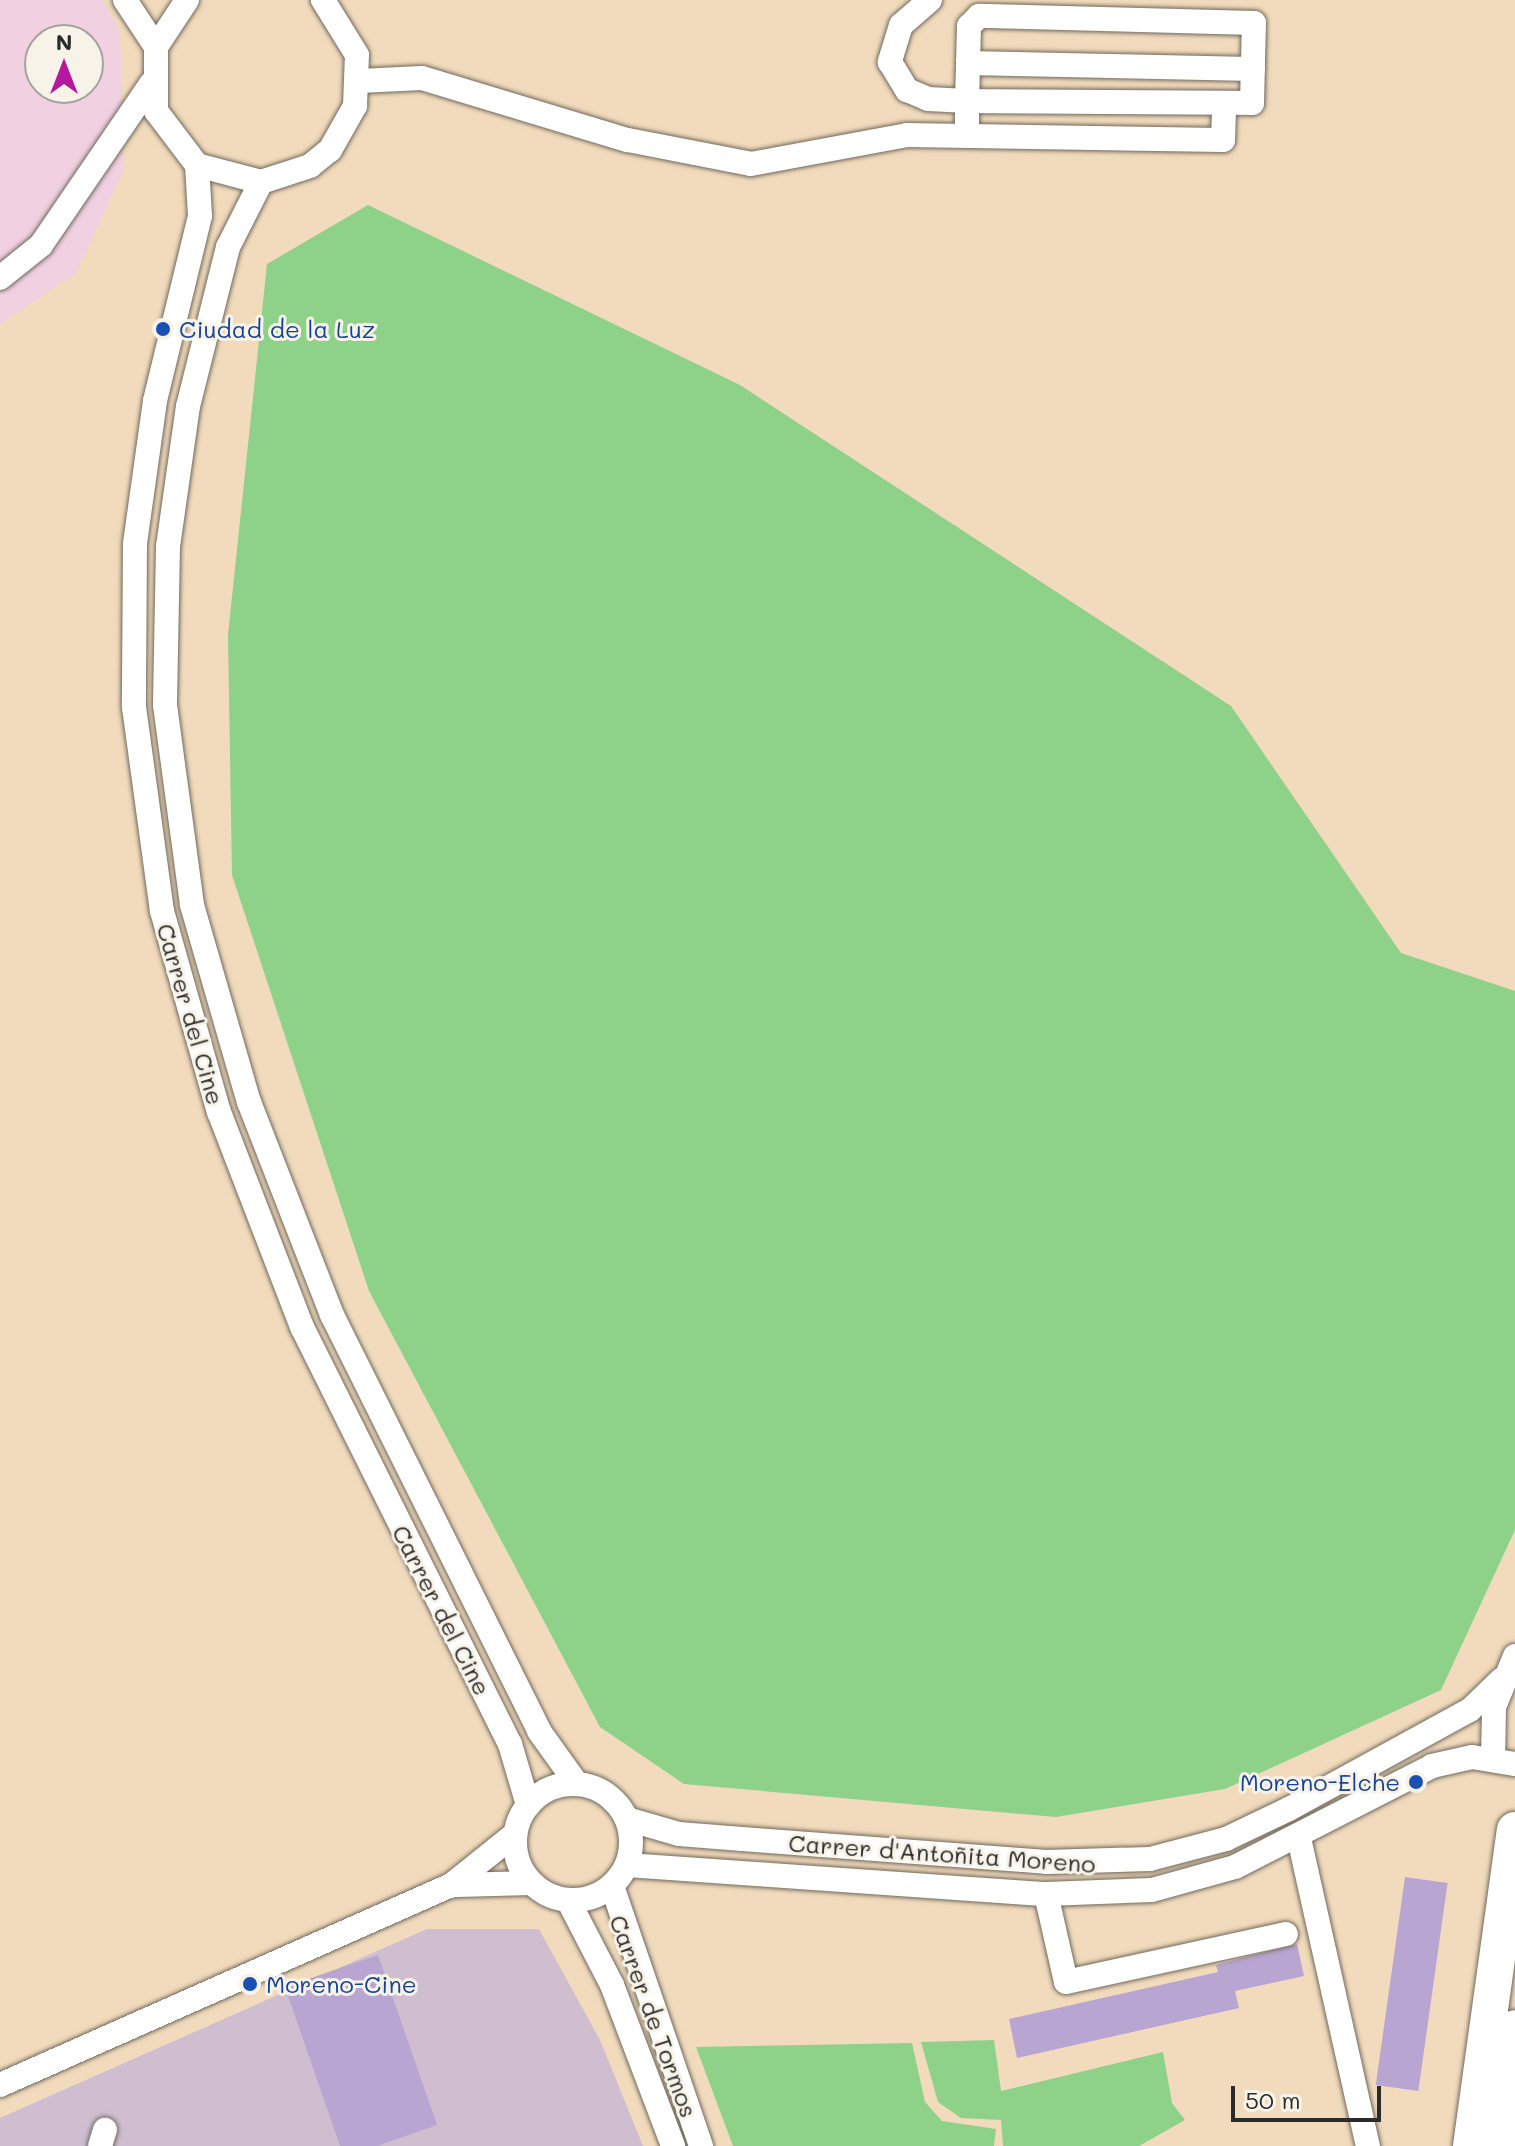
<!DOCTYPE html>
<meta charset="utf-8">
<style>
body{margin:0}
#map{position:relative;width:1515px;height:2146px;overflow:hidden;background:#f2dbbc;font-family:Mali,sans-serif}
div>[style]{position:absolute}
.built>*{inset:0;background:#f1d0e2}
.industrial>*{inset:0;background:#cebed0}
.green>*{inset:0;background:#8ed189}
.building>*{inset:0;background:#b8a5d1;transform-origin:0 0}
.roads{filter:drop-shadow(0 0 2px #71695e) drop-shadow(0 0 2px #71695e)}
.minor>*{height:24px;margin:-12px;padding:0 12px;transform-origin:12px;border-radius:12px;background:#fff}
.minor>.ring{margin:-12px;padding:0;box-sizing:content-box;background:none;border:24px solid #fff;border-radius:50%}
.highway>*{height:36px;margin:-18px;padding:0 18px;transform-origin:18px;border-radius:18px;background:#fff}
.dots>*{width:22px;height:22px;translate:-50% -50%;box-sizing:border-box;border:4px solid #f7f3e8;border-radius:50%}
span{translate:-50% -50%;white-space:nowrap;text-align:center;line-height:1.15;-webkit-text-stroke:6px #f7f3e8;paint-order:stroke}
.transit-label{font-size:24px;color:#164399}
.left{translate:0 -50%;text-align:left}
.right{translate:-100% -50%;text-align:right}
.street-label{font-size:24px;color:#2b2b2b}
.north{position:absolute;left:24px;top:24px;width:80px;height:80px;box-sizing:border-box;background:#f7f3e8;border:2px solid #a5a39c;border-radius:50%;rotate:0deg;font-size:22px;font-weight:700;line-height:32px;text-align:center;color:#2b2b2b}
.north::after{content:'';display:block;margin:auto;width:28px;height:36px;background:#b5179e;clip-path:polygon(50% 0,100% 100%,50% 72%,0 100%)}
.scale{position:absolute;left:1231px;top:2086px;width:150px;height:36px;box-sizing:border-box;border:4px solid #2b2b2b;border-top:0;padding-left:10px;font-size:24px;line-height:28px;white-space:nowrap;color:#2b2b2b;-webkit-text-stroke:6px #f7f3e8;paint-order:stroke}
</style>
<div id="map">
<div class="built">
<div style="clip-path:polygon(evenodd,0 0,102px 0,120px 31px,124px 169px,76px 273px,0 324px,0 0,40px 40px,88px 40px,88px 88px,40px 88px,40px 40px)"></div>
</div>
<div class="industrial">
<div style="clip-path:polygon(427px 1929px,539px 1929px,600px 2040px,643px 2146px,0 2146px,0 2118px)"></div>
</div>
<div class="green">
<div style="clip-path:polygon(368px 205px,740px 385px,1231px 706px,1401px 953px,1515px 991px,1515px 1530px,1441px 1690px,1225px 1789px,1056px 1817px,684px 1784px,600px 1727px,369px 1291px,232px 875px,228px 635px,267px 264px)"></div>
<div style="clip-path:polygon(994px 2040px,1001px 2091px,1163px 2052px,1172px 2103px,1185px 2120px,1139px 2146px,1003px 2146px,1001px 2120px,961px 2118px,938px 2102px,921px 2042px)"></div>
<div style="clip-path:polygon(912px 2043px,925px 2102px,942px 2121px,996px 2129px,994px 2146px,733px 2146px,696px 2047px)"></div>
</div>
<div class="building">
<div style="left:1405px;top:1877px;width:43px;height:210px;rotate:8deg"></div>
<div style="clip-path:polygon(1297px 1944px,1304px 1976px,1235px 1991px,1239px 2008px,1017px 2058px,1009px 2019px,1218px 1972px,1216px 1965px)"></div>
<div style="clip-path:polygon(378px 1955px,437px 2125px,377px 2146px,340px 2146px,285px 1987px)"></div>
</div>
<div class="roads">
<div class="minor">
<div style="left:125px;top:0;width:56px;rotate:56.6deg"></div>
<div style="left:187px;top:0;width:56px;rotate:123.4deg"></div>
<div style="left:156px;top:47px;width:64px;rotate:90deg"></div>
<div style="left:156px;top:111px;width:68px;rotate:52.8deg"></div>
<div style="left:197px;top:165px;width:66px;rotate:14.9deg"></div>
<div style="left:261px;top:182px;width:52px;rotate:-18.1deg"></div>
<div style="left:310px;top:166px;width:26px;rotate:-39deg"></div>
<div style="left:330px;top:150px;width:51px;rotate:-60.4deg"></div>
<div style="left:355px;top:106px;width:51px;rotate:-87.8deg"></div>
<div style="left:357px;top:55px;width:65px;rotate:-121.7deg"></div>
<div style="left:930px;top:0;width:38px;rotate:139deg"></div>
<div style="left:901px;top:25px;width:39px;rotate:107deg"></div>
<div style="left:890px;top:62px;width:33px;rotate:59deg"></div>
<div style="left:907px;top:90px;width:23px;rotate:23deg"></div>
<div style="left:928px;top:99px;width:39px;rotate:3deg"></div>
<div style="left:967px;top:101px;width:285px;rotate:0.4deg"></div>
<div style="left:1252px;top:103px;width:80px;rotate:-88.6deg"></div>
<div style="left:1254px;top:23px;width:275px;rotate:-178.5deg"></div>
<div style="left:979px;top:16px;width:14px;rotate:135deg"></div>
<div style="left:969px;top:26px;width:75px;rotate:91.5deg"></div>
<div style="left:967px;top:101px;width:34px;rotate:90deg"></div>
<div style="left:968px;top:63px;width:285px;rotate:1.2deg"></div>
<div style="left:359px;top:81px;width:63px;rotate:-2.7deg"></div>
<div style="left:422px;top:78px;width:215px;rotate:16.8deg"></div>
<div style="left:628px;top:140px;width:125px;rotate:11deg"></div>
<div style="left:751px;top:164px;width:159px;rotate:-10.5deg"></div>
<div style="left:907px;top:135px;width:316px;rotate:0.9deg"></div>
<div style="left:1223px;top:140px;width:36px;rotate:-88deg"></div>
<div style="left:197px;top:165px;width:51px;rotate:86.6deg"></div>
<div style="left:200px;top:216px;width:190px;rotate:103.7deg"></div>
<div style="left:155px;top:401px;width:144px;rotate:98deg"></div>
<div style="left:135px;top:544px;width:163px;rotate:90.4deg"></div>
<div style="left:134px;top:707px;width:206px;rotate:82.2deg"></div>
<div style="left:162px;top:911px;width:209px;rotate:74.2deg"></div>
<div style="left:219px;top:1112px;width:230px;rotate:68.9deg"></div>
<div style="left:302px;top:1327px;width:466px;rotate:63.5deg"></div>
<div style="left:510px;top:1744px;width:64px;rotate:73.6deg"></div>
<div style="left:261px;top:182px;width:73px;rotate:116.9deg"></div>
<div style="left:228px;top:247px;width:164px;rotate:104.1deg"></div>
<div style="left:188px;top:406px;width:141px;rotate:98.1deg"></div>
<div style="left:168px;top:546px;width:159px;rotate:91.1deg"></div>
<div style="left:165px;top:705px;width:202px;rotate:82.3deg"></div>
<div style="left:192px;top:905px;width:205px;rotate:73.9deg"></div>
<div style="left:249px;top:1102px;width:229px;rotate:68.7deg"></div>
<div style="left:332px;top:1315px;width:465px;rotate:63.5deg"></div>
<div style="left:539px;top:1731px;width:65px;rotate:54.4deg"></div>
<div style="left:0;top:278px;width:53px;rotate:-38.8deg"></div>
<div style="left:41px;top:245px;width:195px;rotate:-55.7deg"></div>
<div style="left:1493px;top:1760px;width:53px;rotate:-88.9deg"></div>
<div style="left:1494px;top:1707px;width:55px;rotate:-67.6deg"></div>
<div class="ring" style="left:515px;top:1784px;width:92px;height:92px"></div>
<div style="left:627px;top:1819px;width:54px;rotate:16.1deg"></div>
<div style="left:679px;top:1834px;width:63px;rotate:4.5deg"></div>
<div style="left:742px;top:1839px;width:305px;rotate:4.3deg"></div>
<div style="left:1046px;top:1862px;width:104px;rotate:-1.7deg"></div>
<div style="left:1150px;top:1859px;width:79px;rotate:-14.7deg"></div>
<div style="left:1226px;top:1839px;width:70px;rotate:-25.5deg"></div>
<div style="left:1289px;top:1809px;width:206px;rotate:-28.7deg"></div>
<div style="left:1470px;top:1710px;width:43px;rotate:-44.1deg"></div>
<div style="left:1299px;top:1838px;width:316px;rotate:77.4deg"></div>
<div style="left:627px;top:1865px;width:420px;rotate:4deg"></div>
<div style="left:1046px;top:1894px;width:106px;rotate:-2.2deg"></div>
<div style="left:1152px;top:1890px;width:86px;rotate:-15.5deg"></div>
<div style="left:1235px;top:1867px;width:221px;rotate:-27.1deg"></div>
<div style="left:1432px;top:1766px;width:41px;rotate:-12.7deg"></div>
<div style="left:1472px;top:1757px;width:44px;rotate:9.2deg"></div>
<div style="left:457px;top:1885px;width:74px;rotate:-1.5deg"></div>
<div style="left:612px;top:1886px;width:275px;rotate:71.1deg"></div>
<div style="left:1046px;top:1894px;width:90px;rotate:77.2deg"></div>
<div style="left:1066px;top:1982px;width:225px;rotate:-12.3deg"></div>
<div style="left:568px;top:1900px;width:96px;rotate:62.6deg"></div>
<div style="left:612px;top:1985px;width:172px;rotate:69.2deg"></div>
<div style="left:0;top:2085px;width:492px;rotate:-23.9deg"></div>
<div style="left:450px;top:1886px;width:83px;rotate:-38.7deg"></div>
<div style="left:100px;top:2146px;width:17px;rotate:-73deg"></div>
</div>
<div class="highway">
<div style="left:1471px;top:2146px;width:319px;rotate:-82.1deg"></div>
<div style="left:1498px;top:2146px;width:119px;rotate:-81.8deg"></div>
</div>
</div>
<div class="dots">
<div style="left:163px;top:329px;background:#1a4fb4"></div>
<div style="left:1416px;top:1782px;background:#1a4fb4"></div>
<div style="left:250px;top:1984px;background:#1a4fb4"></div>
</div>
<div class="transit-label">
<span class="left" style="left:179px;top:329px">Ciudad de la Luz</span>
<span class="right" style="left:1400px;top:1782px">Moreno-Elche</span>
<span class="left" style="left:266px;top:1984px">Moreno-Cine</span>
</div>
<div class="street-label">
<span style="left:191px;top:1014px;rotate:74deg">Carrer del Cine</span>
<span style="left:442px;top:1610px;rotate:63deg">Carrer del Cine</span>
<span style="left:942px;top:1853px;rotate:4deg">Carrer d'Antoñita Moreno</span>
<span style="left:654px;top:2016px;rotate:70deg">Carrer de Tormos</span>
</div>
<div class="north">N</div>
<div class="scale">50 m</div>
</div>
